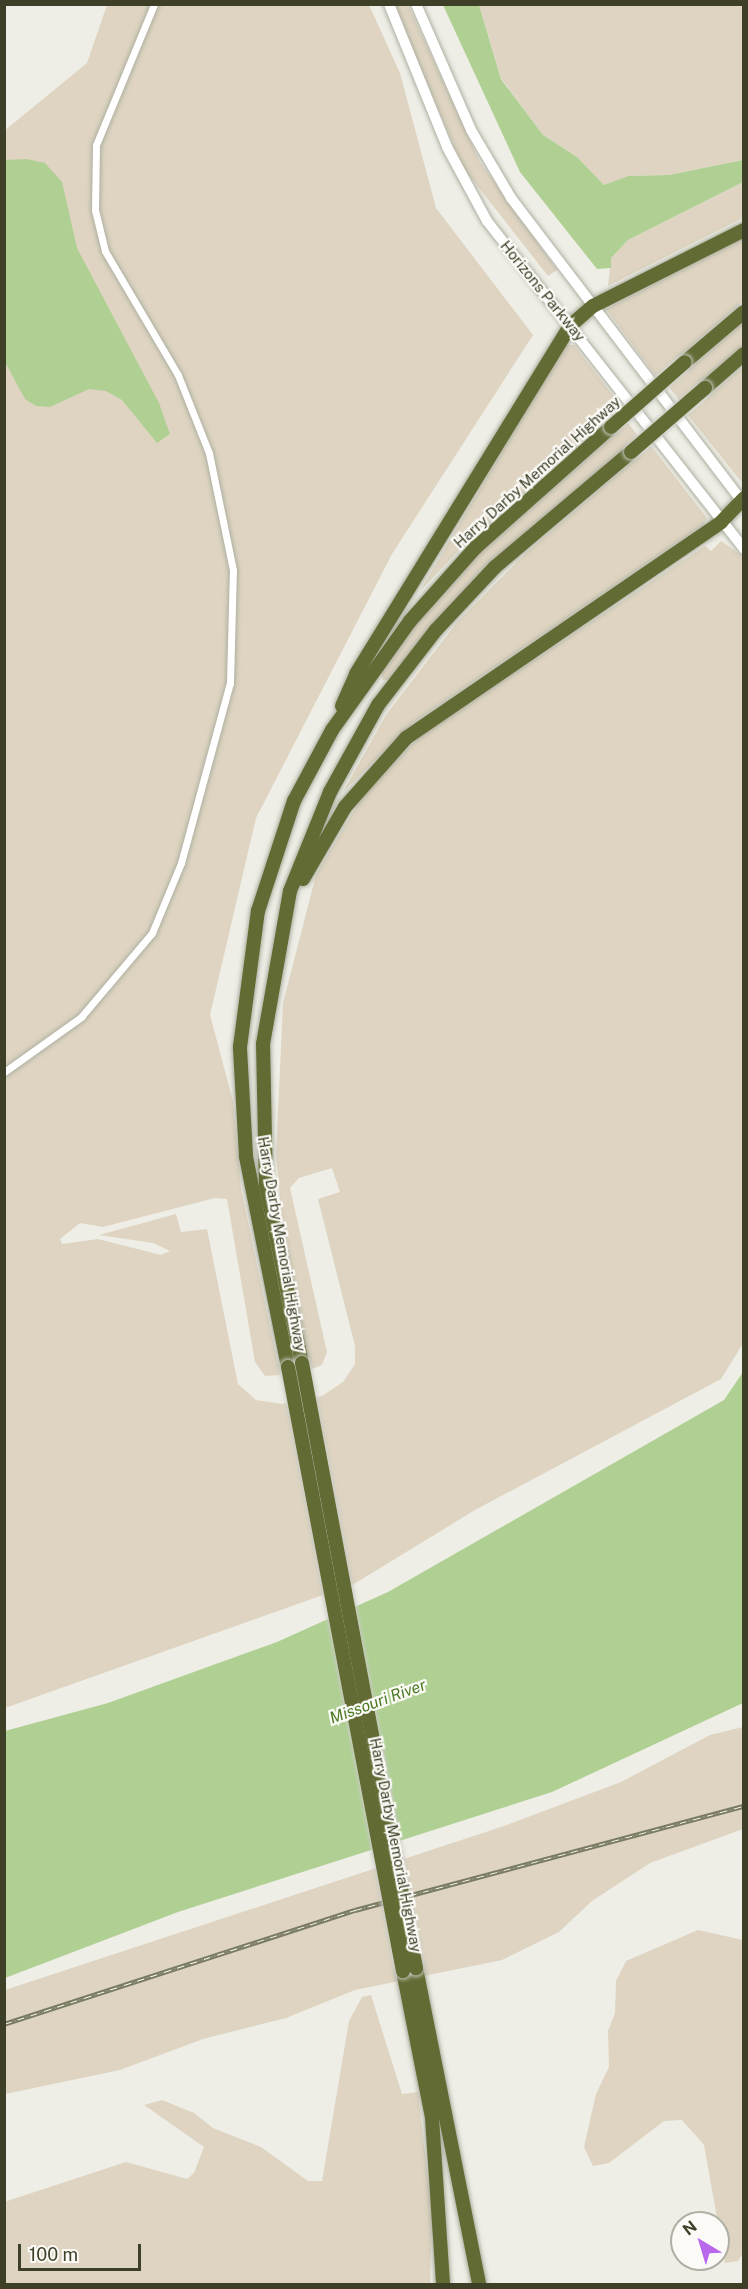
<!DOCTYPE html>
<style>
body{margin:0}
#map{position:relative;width:748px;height:2289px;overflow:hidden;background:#eeeee6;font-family:"Public Sans",sans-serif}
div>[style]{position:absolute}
.green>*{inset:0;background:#ded4c1}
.water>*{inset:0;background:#afd092}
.roads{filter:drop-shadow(0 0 2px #aeafa1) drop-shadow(0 0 2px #aeafa1)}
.street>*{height:7px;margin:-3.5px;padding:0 3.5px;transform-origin:3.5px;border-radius:3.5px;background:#fff}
.secondary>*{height:10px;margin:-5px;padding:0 5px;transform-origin:5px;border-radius:5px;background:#fff}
.highway>*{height:14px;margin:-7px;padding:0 7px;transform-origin:7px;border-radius:7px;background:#626b33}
.rail>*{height:4.5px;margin-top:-2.25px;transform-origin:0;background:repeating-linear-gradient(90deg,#fbfaf7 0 7px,#787b61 0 14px);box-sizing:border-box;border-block:2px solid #787b61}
.bridges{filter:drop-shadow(0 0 2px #c9cac2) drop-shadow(0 0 2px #c9cac2)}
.highway-bridge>*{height:14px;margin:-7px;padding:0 7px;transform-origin:7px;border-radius:7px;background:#626b33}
span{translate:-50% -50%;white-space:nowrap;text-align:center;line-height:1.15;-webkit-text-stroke:4.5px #fbfaf7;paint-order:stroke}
.street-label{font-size:15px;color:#3d4026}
.water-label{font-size:16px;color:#4a7a22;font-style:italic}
.frame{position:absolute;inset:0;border:6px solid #3d4026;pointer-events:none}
.north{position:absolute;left:670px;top:2211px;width:60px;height:60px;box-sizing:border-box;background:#fbfaf7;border:2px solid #afb0a3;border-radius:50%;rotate:322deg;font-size:16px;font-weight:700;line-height:24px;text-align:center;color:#3d4026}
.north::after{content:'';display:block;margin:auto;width:21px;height:27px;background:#b968eb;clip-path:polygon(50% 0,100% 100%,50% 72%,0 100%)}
.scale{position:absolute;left:18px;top:2244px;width:123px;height:27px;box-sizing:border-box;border:3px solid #3d4026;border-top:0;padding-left:8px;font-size:18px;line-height:21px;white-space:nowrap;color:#3d4026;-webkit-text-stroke:4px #fbfaf7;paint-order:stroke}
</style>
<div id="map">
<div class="green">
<div style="clip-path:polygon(107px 5px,369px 5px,400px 73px,436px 208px,533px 335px,392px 554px,256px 818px,210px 1015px,233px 1101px,241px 1188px,280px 1375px,265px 1376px,255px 1362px,227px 1199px,215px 1198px,103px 1227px,80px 1223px,60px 1239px,62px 1244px,98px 1239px,161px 1255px,170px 1251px,153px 1243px,99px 1235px,176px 1214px,181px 1232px,207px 1229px,238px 1384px,256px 1400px,282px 1404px,322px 1396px,343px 1382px,355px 1364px,355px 1346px,318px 1199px,340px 1192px,332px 1168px,299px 1178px,290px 1188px,327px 1352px,322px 1365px,309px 1370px,282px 1221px,276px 1155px,283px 1003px,316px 875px,369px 786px,422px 735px,705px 546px,711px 551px,721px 541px,744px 557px,744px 1342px,721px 1379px,475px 1510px,354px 1584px,5px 1708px,4px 131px,87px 63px)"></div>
<div style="clip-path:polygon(393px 5px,408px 5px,480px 162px,557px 270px,548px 276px,464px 169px)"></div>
<div style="clip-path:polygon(479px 5px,743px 5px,743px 160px,669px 175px,628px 176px,604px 185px,577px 157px,543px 135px,501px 78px)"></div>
<div style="clip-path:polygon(743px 182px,743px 218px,608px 286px,611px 258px,628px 240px)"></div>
<div style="clip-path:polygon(743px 238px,743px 301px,656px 376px,606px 309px)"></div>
<div style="clip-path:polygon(743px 323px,743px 345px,680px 401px,669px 387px)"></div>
<div style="clip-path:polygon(565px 345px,574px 345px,622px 407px,469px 540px,420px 591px)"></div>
<div style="clip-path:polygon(743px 367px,743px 484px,688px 415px)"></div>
<div style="clip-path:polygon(628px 423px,638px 436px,509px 549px,390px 680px,383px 680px,380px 669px,460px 571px)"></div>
<div style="clip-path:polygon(651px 446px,707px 518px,703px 525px,411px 724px,343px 792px,386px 715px,458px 621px,526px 553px)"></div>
<div style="clip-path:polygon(743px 1727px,743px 1829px,650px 1863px,592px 1901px,559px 1932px,502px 1960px,355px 1990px,286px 2018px,203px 2039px,120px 2070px,5px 2094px,5px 1990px,501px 1827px,621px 1782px,710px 1735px)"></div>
<div style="clip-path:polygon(698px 1930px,743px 1940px,743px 2253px,738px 2261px,725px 2263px,704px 2145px,682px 2120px,664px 2121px,609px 2163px,593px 2166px,584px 2147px,596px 2094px,609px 2067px,608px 2031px,615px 2013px,616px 1981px,626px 1961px)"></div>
<div style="clip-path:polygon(371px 1995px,402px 2094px,418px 2092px,432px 2216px,430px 2284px,5px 2284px,4px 2202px,126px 2162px,187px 2179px,194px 2173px,204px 2147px,144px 2105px,162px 2100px,194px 2113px,213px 2128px,261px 2147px,308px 2181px,322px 2181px,349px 2021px,362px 1997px)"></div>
</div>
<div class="water">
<div style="clip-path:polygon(443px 5px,479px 5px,501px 79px,543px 135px,577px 157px,604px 185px,628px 176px,669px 175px,743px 160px,743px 182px,628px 240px,611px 258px,611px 268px,597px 269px,520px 172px)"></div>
<div style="clip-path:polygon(27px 159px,45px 163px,62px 182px,77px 248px,159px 403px,170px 434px,157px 443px,122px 400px,106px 391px,89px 389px,50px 407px,36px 406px,25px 399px,5px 362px,5px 160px)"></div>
<div style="clip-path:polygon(743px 1372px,743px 1703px,552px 1792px,178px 1912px,5px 1978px,5px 1731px,108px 1703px,277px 1642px,388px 1592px,724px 1400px)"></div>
</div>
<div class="roads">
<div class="street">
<div style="left:4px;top:1072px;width:95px;rotate:-35.5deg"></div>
<div style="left:81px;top:1017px;width:110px;rotate:-49.8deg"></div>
<div style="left:152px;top:933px;width:76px;rotate:-67.5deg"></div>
<div style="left:181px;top:863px;width:187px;rotate:-74.8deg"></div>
<div style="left:230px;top:683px;width:113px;rotate:-88.5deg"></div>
<div style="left:233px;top:570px;width:119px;rotate:-101.6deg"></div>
<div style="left:209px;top:453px;width:84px;rotate:-111.7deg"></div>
<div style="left:178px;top:375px;width:144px;rotate:-120.5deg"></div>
<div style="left:105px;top:251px;width:42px;rotate:-103.7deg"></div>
<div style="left:95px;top:210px;width:65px;rotate:-89.1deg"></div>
<div style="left:96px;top:145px;width:152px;rotate:-67.6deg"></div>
</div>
<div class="secondary">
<div style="left:389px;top:4px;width:154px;rotate:67.9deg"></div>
<div style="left:447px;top:147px;width:84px;rotate:61.6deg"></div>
<div style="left:487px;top:221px;width:417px;rotate:51.9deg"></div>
<div style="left:416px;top:4px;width:137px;rotate:66.4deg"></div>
<div style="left:471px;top:130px;width:79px;rotate:59.5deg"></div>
<div style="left:511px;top:198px;width:385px;rotate:52.7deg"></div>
</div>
<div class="highway">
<div style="left:685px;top:362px;width:77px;rotate:-40.3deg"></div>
<div style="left:705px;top:388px;width:52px;rotate:-41.1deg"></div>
<div style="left:342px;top:706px;width:35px;rotate:-66deg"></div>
<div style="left:356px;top:674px;width:410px;rotate:-58.4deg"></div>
<div style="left:571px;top:325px;width:29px;rotate:-41deg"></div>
<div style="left:593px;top:306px;width:169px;rotate:-26.7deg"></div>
<div style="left:303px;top:879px;width:83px;rotate:-59.7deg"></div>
<div style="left:345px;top:807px;width:92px;rotate:-48.5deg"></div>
<div style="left:406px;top:738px;width:382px;rotate:-34.4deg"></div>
<div style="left:721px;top:522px;width:33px;rotate:-46deg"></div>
<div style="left:302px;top:1363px;width:181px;rotate:-101.5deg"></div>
<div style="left:266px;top:1186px;width:142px;rotate:-91.2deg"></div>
<div style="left:263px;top:1044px;width:155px;rotate:-80deg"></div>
<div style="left:290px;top:891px;width:107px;rotate:-68deg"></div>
<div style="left:330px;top:792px;width:99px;rotate:-61.1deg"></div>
<div style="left:378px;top:705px;width:95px;rotate:-52.3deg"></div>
<div style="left:436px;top:630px;width:86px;rotate:-46.9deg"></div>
<div style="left:495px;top:567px;width:178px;rotate:-40.2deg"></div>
<div style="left:288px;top:1367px;width:215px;rotate:-101.3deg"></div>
<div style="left:246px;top:1156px;width:109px;rotate:-93.2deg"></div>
<div style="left:240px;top:1047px;width:137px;rotate:-82.5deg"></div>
<div style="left:258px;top:911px;width:116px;rotate:-71.9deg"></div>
<div style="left:294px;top:801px;width:81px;rotate:-61.8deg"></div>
<div style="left:332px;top:730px;width:134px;rotate:-54.4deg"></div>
<div style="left:410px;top:621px;width:99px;rotate:-48.3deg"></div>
<div style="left:476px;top:547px;width:181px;rotate:-41.6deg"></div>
<div style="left:416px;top:1968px;width:322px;rotate:78.7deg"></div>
<div style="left:403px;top:1971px;width:150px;rotate:78.8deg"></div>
<div style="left:432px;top:2118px;width:166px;rotate:86.2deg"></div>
</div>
</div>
<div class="rail">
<div style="left:4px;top:2024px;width:369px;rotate:-18deg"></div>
<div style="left:355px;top:1910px;width:403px;rotate:-15deg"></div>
</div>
<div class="bridges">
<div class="highway-bridge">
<div style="left:611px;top:427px;width:98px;rotate:-41.3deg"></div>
<div style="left:631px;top:452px;width:98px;rotate:-40.9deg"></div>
<div style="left:302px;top:1363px;width:616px;rotate:79.33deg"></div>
<div style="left:288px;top:1367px;width:615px;rotate:79.22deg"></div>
</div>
</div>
<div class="street-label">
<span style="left:543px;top:291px;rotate:51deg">Horizons Parkway</span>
<span style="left:537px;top:472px;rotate:-42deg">Harry Darby Memorial Highway</span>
<span style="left:282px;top:1244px;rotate:80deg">Harry Darby Memorial Highway</span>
<span style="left:396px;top:1845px;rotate:79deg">Harry Darby Memorial Highway</span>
</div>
<div class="water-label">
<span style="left:378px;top:1702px;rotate:-20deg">Missouri River</span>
</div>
<div class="frame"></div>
<div class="north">N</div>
<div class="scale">100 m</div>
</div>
